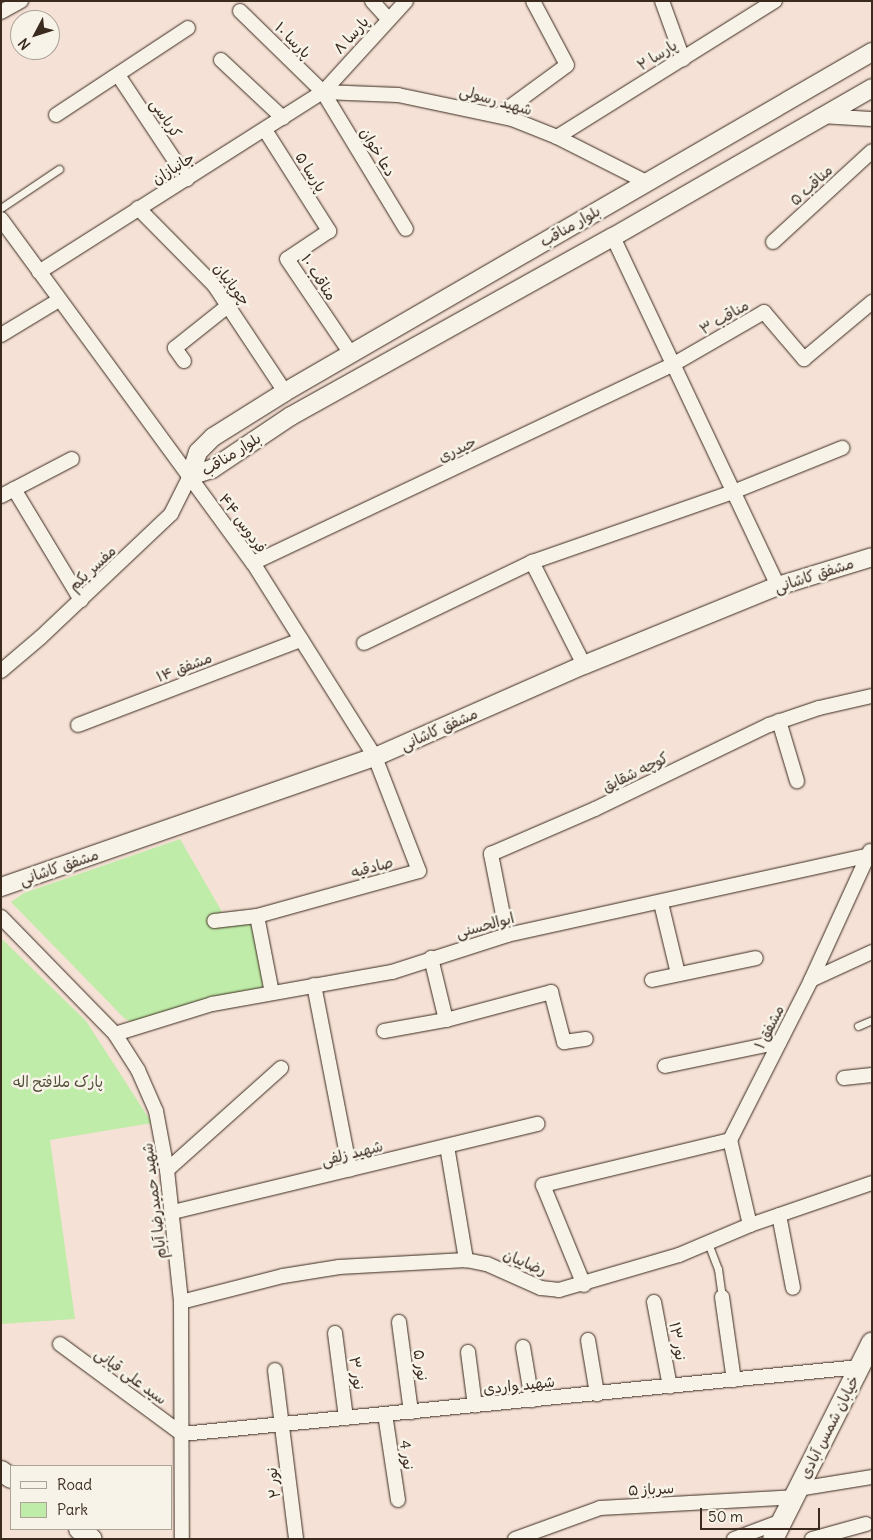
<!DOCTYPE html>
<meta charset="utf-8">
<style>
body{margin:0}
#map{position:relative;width:873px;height:1540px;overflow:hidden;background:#f5e1d5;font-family:Delius,"Playpen Sans Arabic",sans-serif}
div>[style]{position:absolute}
.green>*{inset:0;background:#c0eca9}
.roads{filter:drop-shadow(0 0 1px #3b2a1e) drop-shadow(0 0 1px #3b2a1e)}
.service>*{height:7px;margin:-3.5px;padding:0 3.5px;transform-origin:3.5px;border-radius:3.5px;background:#f7f3e8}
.minor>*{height:14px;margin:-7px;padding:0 7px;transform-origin:7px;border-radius:7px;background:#f7f3e8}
.tertiary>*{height:18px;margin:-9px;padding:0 9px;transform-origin:9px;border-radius:9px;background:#f7f3e8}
.secondary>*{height:20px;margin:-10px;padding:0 10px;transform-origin:10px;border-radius:10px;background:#f7f3e8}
span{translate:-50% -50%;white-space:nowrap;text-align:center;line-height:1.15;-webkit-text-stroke:5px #f7f3e8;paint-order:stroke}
.street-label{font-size:15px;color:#3b2a1e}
.park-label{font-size:15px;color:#56513a}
.frame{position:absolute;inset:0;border:2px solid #3b2a1e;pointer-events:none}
.legend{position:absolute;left:10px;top:1465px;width:162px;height:65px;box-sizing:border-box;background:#f7f3e8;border:1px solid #aca397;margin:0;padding:6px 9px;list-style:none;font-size:15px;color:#3b2a1e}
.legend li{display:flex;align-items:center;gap:10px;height:25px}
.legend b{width:25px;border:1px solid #aca397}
.north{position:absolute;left:10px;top:10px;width:50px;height:50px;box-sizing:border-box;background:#f7f3e8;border:1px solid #aca397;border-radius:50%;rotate:230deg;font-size:14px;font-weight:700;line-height:20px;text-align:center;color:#3b2a1e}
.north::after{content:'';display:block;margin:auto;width:18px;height:22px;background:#3b2a1e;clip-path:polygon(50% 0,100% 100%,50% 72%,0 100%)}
.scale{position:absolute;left:700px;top:1508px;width:120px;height:22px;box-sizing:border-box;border:2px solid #3b2a1e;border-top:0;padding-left:6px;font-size:15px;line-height:18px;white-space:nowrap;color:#3b2a1e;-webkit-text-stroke:4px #f7f3e8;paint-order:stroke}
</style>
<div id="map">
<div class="green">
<div style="clip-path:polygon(180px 839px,225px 917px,255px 918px,268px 991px,135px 1024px,124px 1018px,11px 902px,24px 893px)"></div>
<div style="clip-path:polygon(1px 938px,86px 1021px,152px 1123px,50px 1140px,75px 1319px,1px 1324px)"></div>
</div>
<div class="roads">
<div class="service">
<div style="left:1px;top:208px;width:70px;rotate:-33.9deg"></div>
<div style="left:858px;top:1026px;width:15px;rotate:-23deg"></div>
<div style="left:708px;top:1243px;width:28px;rotate:69deg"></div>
<div style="left:718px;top:1269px;width:28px;rotate:82deg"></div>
</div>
<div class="minor">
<div style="left:372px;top:1px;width:24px;rotate:48deg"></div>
<div style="left:662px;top:1px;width:62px;rotate:70.1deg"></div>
<div style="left:240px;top:11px;width:116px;rotate:44.3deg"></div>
<div style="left:323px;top:92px;width:160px;rotate:58.8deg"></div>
<div style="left:1px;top:12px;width:23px;rotate:-29deg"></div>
<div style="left:221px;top:60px;width:85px;rotate:43.1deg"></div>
<div style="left:118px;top:75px;width:125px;rotate:56.4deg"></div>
<div style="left:323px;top:92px;width:75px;rotate:2.3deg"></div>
<div style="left:398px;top:95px;width:116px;rotate:11.9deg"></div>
<div style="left:512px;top:119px;width:48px;rotate:21.8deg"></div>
<div style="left:557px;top:137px;width:102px;rotate:26.8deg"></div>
<div style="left:56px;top:115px;width:158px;rotate:-33.4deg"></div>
<div style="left:499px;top:115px;width:84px;rotate:-36.3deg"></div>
<div style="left:567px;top:65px;width:72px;rotate:-118deg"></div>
<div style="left:820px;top:116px;width:52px;rotate:3.3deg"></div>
<div style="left:265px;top:130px;width:120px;rotate:57.6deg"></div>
<div style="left:329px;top:231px;width:50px;rotate:146.3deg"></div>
<div style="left:287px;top:259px;width:115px;rotate:56deg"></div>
<div style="left:557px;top:137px;width:257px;rotate:-32deg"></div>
<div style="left:138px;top:208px;width:108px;rotate:45.4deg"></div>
<div style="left:214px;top:285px;width:128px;rotate:56.4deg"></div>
<div style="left:1px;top:219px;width:426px;rotate:53.8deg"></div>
<div style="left:253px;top:563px;width:229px;rotate:57.8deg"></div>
<div style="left:375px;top:757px;width:122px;rotate:68.9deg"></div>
<div style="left:419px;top:871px;width:168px;rotate:164.5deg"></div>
<div style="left:257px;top:916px;width:43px;rotate:173.4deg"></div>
<div style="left:613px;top:237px;width:386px;rotate:64.7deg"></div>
<div style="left:773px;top:242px;width:134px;rotate:-42.6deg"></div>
<div style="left:39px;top:272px;width:336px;rotate:-32.4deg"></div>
<div style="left:323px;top:92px;width:123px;rotate:-47.6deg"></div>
<div style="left:1px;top:335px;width:68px;rotate:-31.1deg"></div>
<div style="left:184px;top:361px;width:16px;rotate:-125deg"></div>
<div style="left:175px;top:348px;width:69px;rotate:-38.5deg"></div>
<div style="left:14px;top:489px;width:130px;rotate:58.9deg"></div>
<div style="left:1px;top:496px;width:80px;rotate:-27.5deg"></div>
<div style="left:532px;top:562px;width:115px;rotate:63.2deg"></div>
<div style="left:253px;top:563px;width:466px;rotate:-25.3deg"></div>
<div style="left:674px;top:364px;width:104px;rotate:-30deg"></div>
<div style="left:764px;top:312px;width:62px;rotate:49.6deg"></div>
<div style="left:804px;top:359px;width:89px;rotate:-40deg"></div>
<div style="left:364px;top:643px;width:187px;rotate:-25.7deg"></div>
<div style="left:532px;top:562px;width:213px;rotate:-19.2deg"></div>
<div style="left:733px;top:492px;width:118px;rotate:-22deg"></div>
<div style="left:1px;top:671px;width:52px;rotate:-40.4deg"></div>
<div style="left:41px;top:637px;width:179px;rotate:-43.4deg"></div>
<div style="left:171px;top:514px;width:42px;rotate:-63.4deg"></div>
<div style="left:779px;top:721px;width:63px;rotate:73.3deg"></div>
<div style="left:78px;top:725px;width:239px;rotate:-20.9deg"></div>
<div style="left:661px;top:903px;width:73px;rotate:76.5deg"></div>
<div style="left:257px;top:916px;width:78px;rotate:79deg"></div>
<div style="left:1px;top:917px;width:163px;rotate:45.7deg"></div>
<div style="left:115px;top:1034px;width:43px;rotate:57.4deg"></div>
<div style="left:138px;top:1070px;width:45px;rotate:66.3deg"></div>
<div style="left:156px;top:1111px;width:60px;rotate:79.4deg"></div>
<div style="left:167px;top:1170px;width:133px;rotate:83.9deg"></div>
<div style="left:181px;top:1302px;width:237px;rotate:89.8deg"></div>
<div style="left:507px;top:935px;width:83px;rotate:-101.2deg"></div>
<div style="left:491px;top:854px;width:113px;rotate:-23.4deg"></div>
<div style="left:595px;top:809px;width:193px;rotate:-25.8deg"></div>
<div style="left:769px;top:725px;width:53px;rotate:-18.8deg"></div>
<div style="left:819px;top:708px;width:54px;rotate:-12.8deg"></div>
<div style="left:652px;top:980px;width:106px;rotate:-11.9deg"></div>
<div style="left:811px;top:980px;width:67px;rotate:-24.7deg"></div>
<div style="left:314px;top:985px;width:188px;rotate:79deg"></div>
<div style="left:446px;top:1020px;width:109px;rotate:-14.9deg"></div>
<div style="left:551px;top:992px;width:52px;rotate:75.4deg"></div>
<div style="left:564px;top:1042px;width:22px;rotate:-8deg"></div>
<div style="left:384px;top:1031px;width:63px;rotate:-10.1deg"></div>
<div style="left:446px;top:1020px;width:64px;rotate:-103.6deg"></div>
<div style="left:115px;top:1034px;width:102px;rotate:-17.2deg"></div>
<div style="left:212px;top:1004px;width:183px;rotate:-10.1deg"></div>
<div style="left:392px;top:972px;width:121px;rotate:-17.8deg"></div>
<div style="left:507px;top:935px;width:374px;rotate:-12.4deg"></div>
<div style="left:665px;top:1066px;width:117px;rotate:-11.8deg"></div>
<div style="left:844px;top:1078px;width:28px;rotate:-6deg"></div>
<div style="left:447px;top:1146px;width:116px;rotate:80.5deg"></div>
<div style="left:167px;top:1170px;width:153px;rotate:-41.8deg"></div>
<div style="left:173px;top:1212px;width:375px;rotate:-13.6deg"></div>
<div style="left:779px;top:1215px;width:74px;rotate:79.1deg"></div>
<div style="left:750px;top:1225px;width:87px;rotate:-103.2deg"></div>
<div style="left:730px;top:1140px;width:179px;rotate:-63.1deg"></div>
<div style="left:811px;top:980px;width:142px;rotate:-65.4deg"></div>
<div style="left:584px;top:1285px;width:108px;rotate:-112.3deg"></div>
<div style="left:543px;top:1185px;width:192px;rotate:-13.5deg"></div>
<div style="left:722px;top:1297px;width:84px;rotate:81.8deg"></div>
<div style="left:181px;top:1302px;width:105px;rotate:-14.3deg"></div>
<div style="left:283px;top:1276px;width:57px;rotate:-9.1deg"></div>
<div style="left:339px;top:1267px;width:127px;rotate:-3.2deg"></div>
<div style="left:466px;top:1260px;width:21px;rotate:11deg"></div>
<div style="left:487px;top:1264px;width:59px;rotate:24deg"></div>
<div style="left:541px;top:1288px;width:18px;rotate:6deg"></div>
<div style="left:559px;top:1290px;width:125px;rotate:-16.3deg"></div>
<div style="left:679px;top:1255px;width:77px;rotate:-22.9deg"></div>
<div style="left:750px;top:1225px;width:129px;rotate:-19deg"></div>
<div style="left:654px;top:1302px;width:86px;rotate:79.3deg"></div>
<div style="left:399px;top:1322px;width:91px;rotate:82.4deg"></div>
<div style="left:335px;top:1333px;width:86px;rotate:82.6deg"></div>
<div style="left:588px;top:1340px;width:55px;rotate:80.5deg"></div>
<div style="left:60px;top:1344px;width:152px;rotate:36.4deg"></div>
<div style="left:182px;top:1434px;width:680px;rotate:-5.65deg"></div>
<div style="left:523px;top:1347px;width:54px;rotate:80.4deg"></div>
<div style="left:468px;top:1352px;width:54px;rotate:82.6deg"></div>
<div style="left:275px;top:1370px;width:170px;rotate:82.9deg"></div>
<div style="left:385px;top:1414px;width:87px;rotate:81.4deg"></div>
<div style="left:798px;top:1489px;width:75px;rotate:-9.2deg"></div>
<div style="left:515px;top:1539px;width:90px;rotate:-20deg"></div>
<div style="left:600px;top:1508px;width:194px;rotate:-3.2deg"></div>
<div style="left:734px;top:1539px;width:51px;rotate:-20.6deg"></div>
<div style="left:812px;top:1539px;width:56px;rotate:-15.5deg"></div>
</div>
<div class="tertiary">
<div style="left:872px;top:52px;width:678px;rotate:149.92deg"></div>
<div style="left:285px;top:392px;width:85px;rotate:148deg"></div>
<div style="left:213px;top:437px;width:21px;rotate:135deg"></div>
<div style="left:198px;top:452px;width:25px;rotate:108deg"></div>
<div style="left:190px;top:476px;width:23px;rotate:-18deg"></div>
<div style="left:212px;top:469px;width:95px;rotate:-33.9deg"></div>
<div style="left:291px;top:416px;width:368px;rotate:-29.1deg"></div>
<div style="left:613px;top:237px;width:299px;rotate:-29.9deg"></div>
<div style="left:1px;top:887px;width:396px;rotate:-19.2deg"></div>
<div style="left:375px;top:757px;width:228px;rotate:-23.8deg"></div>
<div style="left:584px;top:665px;width:209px;rotate:-22.2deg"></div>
<div style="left:778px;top:586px;width:98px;rotate:-17.1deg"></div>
</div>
<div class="secondary">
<div style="left:1px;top:1471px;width:12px;rotate:35deg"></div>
<div style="left:79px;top:1529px;width:16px;rotate:38deg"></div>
<div style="left:773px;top:1539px;width:220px;rotate:-63.3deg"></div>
</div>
</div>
<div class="street-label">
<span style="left:351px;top:35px;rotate:-48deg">پارسا ۸</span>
<span style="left:293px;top:40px;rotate:45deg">پارسا ۱۰</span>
<span style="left:657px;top:55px;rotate:-32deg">پارسا ۲</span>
<span style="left:496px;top:100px;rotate:16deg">شهید رسولی</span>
<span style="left:166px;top:118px;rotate:56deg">کرباسی</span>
<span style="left:378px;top:152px;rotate:59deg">دعا خوان</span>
<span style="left:173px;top:168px;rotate:-32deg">جانبازان</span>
<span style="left:311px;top:172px;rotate:58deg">پارسا ۵</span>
<span style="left:811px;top:185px;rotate:-43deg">مناقب ۵</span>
<span style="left:570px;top:226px;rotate:-30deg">بلوار مناقب</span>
<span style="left:319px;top:277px;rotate:57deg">مناقب ۱۰</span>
<span style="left:232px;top:284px;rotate:52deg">چوپانیان</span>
<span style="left:724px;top:317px;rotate:-30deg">مناقب ۳</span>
<span style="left:457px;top:449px;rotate:-25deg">حیدری</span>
<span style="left:231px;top:454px;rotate:-32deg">بلوار مناقب</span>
<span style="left:243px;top:523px;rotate:54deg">فردوس ۴۴</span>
<span style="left:92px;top:568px;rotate:-43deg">مفسر یکم</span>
<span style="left:814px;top:575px;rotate:-18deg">مشفق کاشانی</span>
<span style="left:184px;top:667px;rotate:-21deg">مشفق ۱۴</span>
<span style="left:439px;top:729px;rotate:-24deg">مشفق کاشانی</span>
<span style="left:635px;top:772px;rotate:-26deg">کوچه شقایق</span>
<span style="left:59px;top:867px;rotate:-19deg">مشفق کاشانی</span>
<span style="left:372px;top:867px;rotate:-15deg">صادقیه</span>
<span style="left:485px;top:925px;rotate:-15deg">ابوالحسنی</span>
<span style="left:769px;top:1027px;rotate:-63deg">مشفق ۱</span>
<span style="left:352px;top:1153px;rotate:-14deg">شهید زلفی</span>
<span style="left:154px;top:1201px;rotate:-97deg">شهید حمیدرضا آبام</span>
<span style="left:525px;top:1262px;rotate:23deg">رضاییان</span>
<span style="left:678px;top:1341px;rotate:80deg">نور ۱۳</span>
<span style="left:421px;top:1365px;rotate:82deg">نور ۵</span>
<span style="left:357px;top:1373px;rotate:82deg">نور ۳</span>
<span style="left:131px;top:1376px;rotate:36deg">سید علی قپانی</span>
<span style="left:519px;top:1385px;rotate:-6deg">شهید واردی</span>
<span style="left:829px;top:1427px;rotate:-63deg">خیابان شمس آبادی</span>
<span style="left:407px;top:1455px;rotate:82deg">نور 4</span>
<span style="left:273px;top:1483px;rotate:-97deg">نور ۲</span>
<span style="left:651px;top:1489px;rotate:-3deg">سرباز ۵</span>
</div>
<div class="park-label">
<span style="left:58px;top:1082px">پارک ملافتح اله</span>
</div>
<div class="frame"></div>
<ul class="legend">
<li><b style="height:6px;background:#f7f3e8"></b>Road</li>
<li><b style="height:14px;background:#c0eca9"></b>Park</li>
</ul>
<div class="north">N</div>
<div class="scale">50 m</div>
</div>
